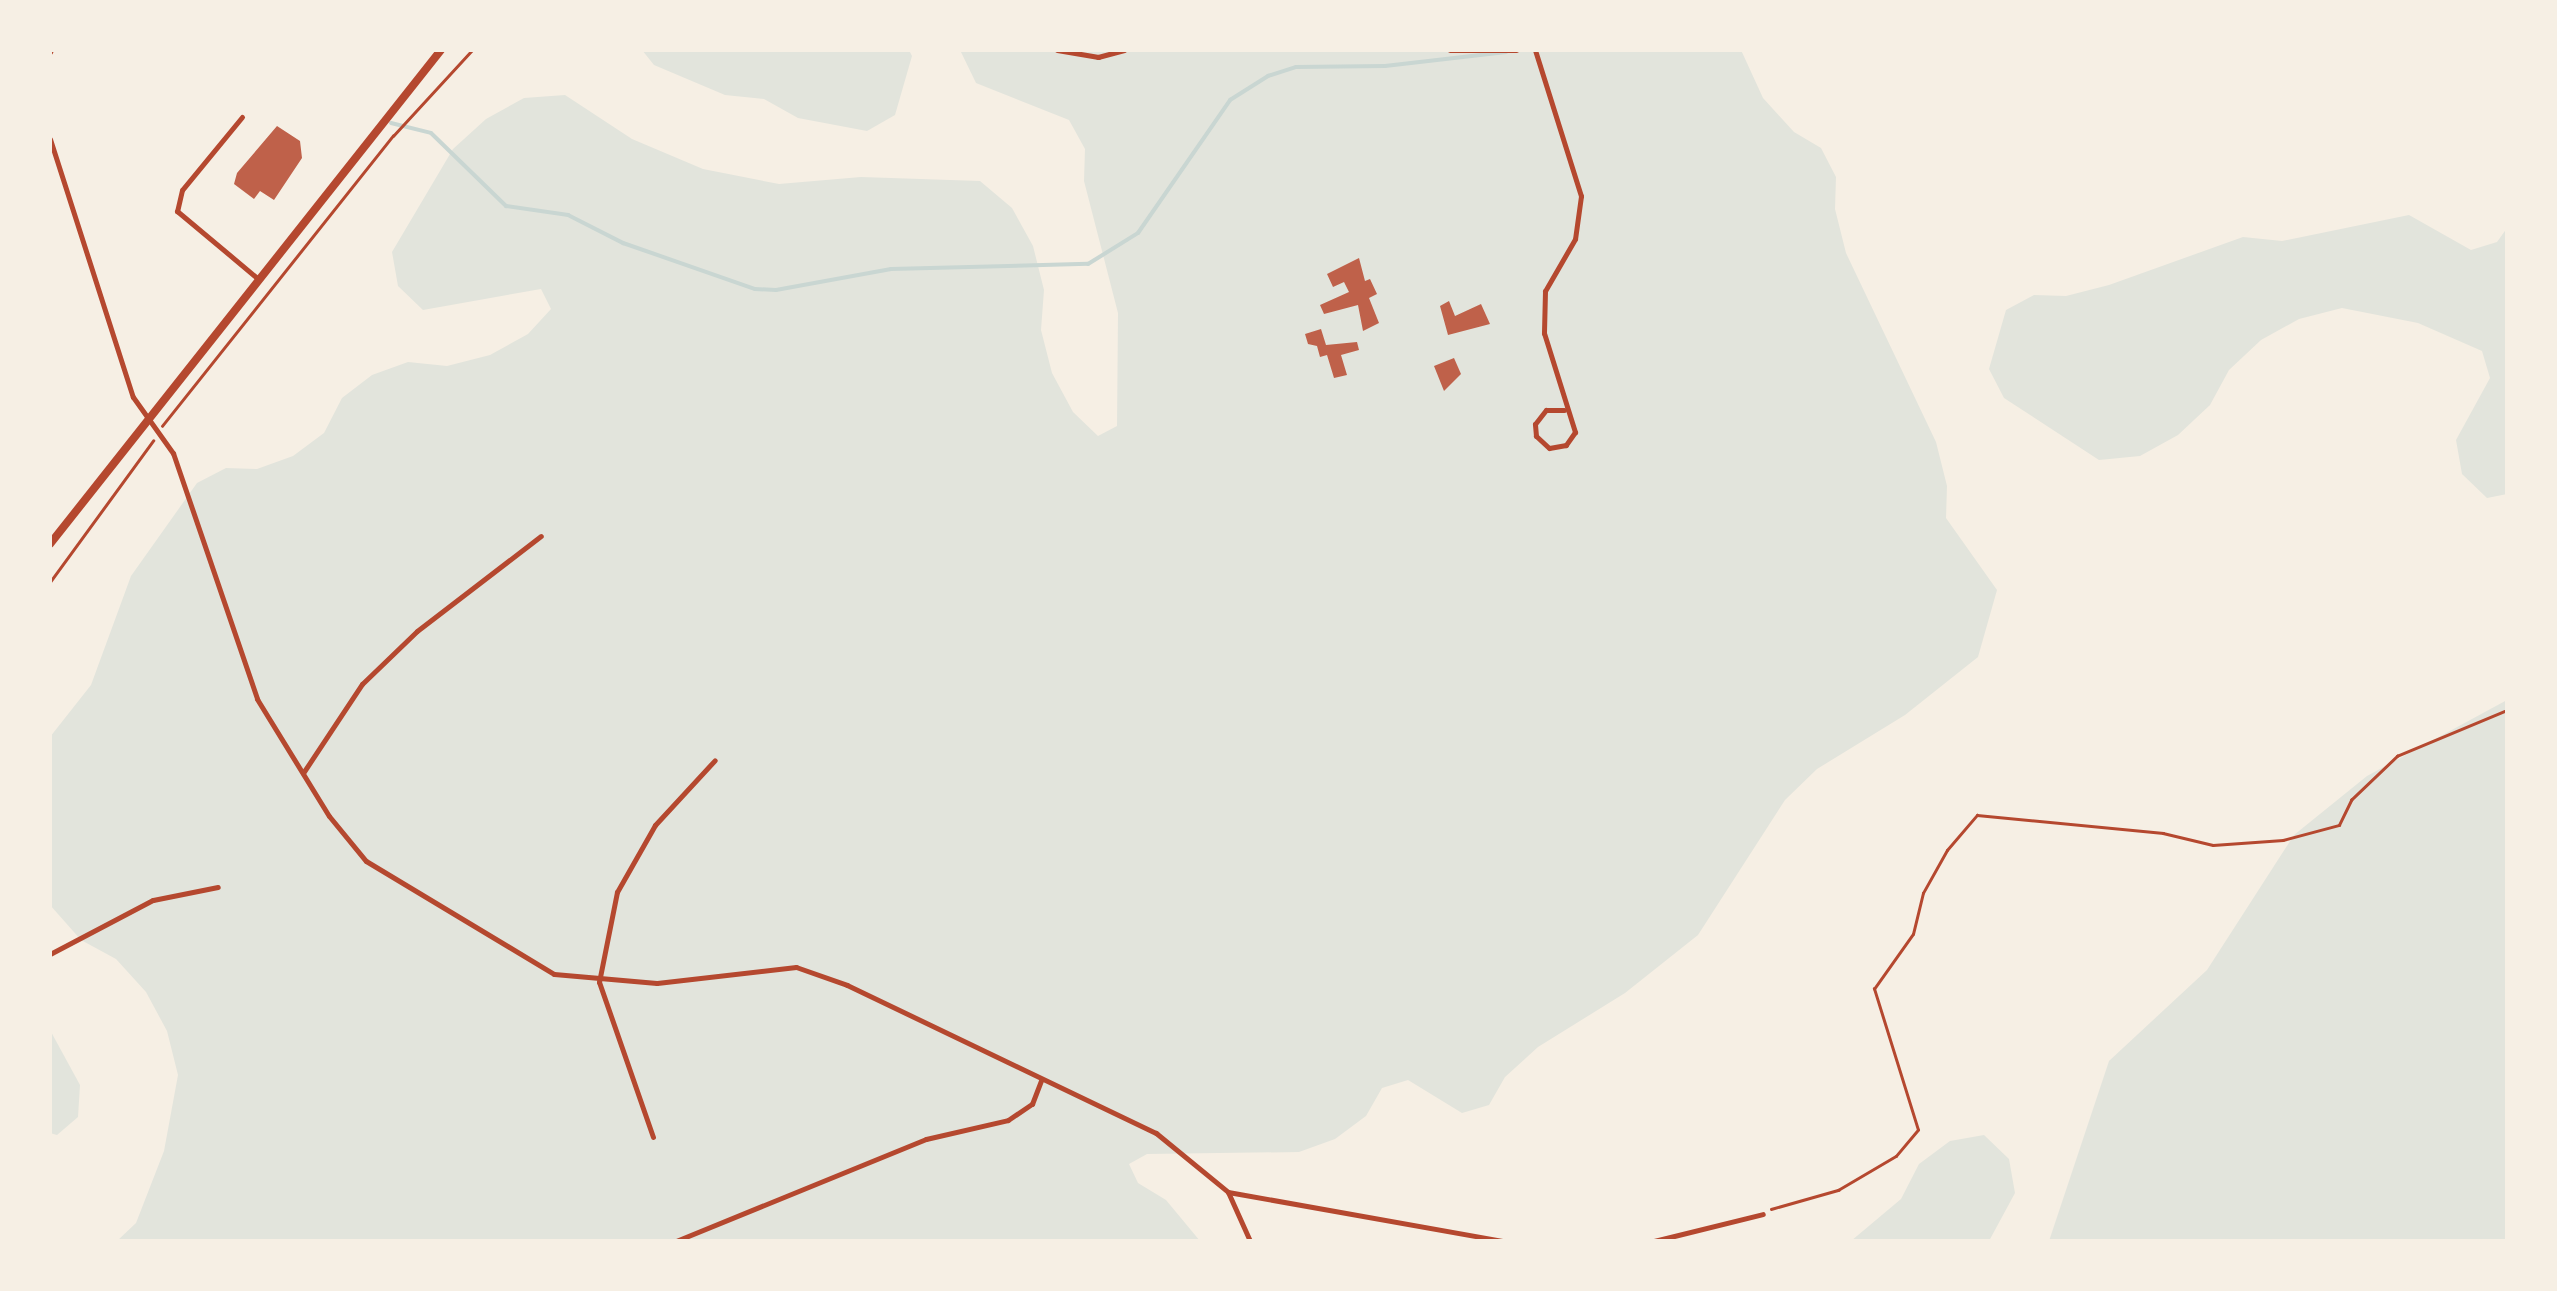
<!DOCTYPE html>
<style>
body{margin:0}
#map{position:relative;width:2557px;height:1291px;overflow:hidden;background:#f6efe4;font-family:Poppins,sans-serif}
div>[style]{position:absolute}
.green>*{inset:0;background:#e2e4dc}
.stream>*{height:4px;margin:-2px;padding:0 2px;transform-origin:2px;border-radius:2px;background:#c9d6d2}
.building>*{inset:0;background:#bf614a}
.path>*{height:2.5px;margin:-1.25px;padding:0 1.25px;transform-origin:1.25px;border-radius:1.25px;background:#b5482f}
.minor>*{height:5px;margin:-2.5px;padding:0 2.5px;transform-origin:2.5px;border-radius:2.5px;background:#b5482f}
.primary>*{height:8px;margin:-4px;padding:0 4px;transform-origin:4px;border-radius:4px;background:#b5482f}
span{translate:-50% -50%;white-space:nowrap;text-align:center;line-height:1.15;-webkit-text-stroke:9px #f6efe4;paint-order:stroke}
.frame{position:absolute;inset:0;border:52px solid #f6efe4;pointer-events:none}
</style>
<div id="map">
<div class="green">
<div style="clip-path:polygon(642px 50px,909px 50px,912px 56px,895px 115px,867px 131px,798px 118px,764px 99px,725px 95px,654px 65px)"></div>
<div style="clip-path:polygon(960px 50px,1741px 50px,1763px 98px,1794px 132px,1821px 148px,1836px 177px,1835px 209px,1846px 253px,1936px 442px,1947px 486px,1946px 518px,1997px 590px,1978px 657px,1905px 715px,1817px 769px,1785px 800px,1698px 935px,1625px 993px,1538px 1047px,1505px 1077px,1489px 1105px,1462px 1113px,1408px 1080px,1382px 1088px,1366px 1116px,1335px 1139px,1299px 1152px,1147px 1154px,1129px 1164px,1138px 1183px,1166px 1200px,1200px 1241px,117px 1241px,136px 1223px,164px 1151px,178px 1075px,167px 1031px,146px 992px,116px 959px,81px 940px,50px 905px,50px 737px,91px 685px,131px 576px,197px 483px,226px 468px,257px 469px,293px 456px,324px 433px,342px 398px,372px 375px,408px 362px,447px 366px,490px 355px,528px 334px,551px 309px,541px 289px,423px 310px,398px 286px,392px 252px,453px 149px,486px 119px,524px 98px,565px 95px,632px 139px,703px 169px,779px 184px,861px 177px,980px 181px,1012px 208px,1033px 246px,1044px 290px,1041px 330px,1052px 373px,1073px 412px,1098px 436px,1117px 426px,1118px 313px,1084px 181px,1085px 149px,1069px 120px,976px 83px)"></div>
<div style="clip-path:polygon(2409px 215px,2471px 250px,2497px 242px,2507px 228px,2507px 494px,2487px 498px,2462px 474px,2456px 440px,2490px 378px,2482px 351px,2418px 323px,2342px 308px,2299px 319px,2261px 340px,2229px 370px,2210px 405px,2178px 435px,2140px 456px,2099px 460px,2004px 398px,1989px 369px,2006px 310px,2034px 295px,2066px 296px,2109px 285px,2243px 237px,2282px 241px)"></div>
<div style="clip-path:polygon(2507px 700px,2507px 1241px,2049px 1241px,2109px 1061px,2207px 970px,2294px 835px,2367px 776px)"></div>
<div style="clip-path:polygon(50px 1030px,80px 1085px,78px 1117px,57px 1135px,50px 1133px)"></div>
<div style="clip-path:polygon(1984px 1135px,2009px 1159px,2015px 1193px,1989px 1241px,1851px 1241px,1901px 1199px,1919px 1164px,1950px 1141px)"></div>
</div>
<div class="stream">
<div style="left:391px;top:123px;width:41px;rotate:14deg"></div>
<div style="left:431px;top:133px;width:105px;rotate:44.2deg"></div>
<div style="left:506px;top:206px;width:63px;rotate:8.3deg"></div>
<div style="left:568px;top:215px;width:62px;rotate:27deg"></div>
<div style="left:623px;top:243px;width:140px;rotate:19.2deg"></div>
<div style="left:755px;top:289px;width:21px;rotate:3deg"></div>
<div style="left:776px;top:290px;width:117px;rotate:-10.3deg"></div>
<div style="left:891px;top:269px;width:197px;rotate:-1.5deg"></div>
<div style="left:1088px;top:264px;width:59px;rotate:-31.8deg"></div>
<div style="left:1138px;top:233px;width:162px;rotate:-55.3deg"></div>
<div style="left:1230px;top:100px;width:45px;rotate:-32.3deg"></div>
<div style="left:1268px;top:76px;width:29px;rotate:-18deg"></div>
<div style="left:1296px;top:67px;width:89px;rotate:-0.6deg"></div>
<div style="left:1385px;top:66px;width:122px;rotate:-6.6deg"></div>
</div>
<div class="building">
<div style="clip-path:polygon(277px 126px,300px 141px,302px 158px,274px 200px,260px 191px,254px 199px,234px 184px,237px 173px)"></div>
<div style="clip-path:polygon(1359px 258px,1365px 281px,1370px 279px,1377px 294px,1369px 298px,1379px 323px,1363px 331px,1358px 305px,1324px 314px,1320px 305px,1349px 292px,1344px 282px,1333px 287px,1327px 274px)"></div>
<div style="clip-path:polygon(1449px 301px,1455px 316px,1481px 304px,1490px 324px,1448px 335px,1440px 306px)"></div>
<div style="clip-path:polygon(1321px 329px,1326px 345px,1357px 342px,1359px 350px,1341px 355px,1347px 375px,1334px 378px,1327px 355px,1320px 357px,1317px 346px,1308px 344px,1305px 334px)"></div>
<div style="clip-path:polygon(1454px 358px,1461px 374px,1444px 391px,1434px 366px)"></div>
</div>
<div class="path">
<div style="left:162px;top:426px;width:371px;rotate:-51.5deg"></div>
<div style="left:393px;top:136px;width:117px;rotate:-47.4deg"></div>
<div style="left:50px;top:582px;width:175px;rotate:-53.9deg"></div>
<div style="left:1771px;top:1209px;width:70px;rotate:-15.8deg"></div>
<div style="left:1838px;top:1190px;width:67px;rotate:-30.4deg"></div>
<div style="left:1896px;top:1156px;width:34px;rotate:-50deg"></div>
<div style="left:1918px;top:1130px;width:148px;rotate:-107.3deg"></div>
<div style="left:1874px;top:989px;width:67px;rotate:-54.7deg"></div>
<div style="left:1913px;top:934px;width:42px;rotate:-76.3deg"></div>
<div style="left:1923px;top:893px;width:49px;rotate:-60.8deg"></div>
<div style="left:1947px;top:850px;width:46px;rotate:-49.4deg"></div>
<div style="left:1977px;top:815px;width:187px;rotate:5.5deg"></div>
<div style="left:2163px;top:833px;width:51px;rotate:13.5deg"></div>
<div style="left:2213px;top:845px;width:70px;rotate:-4.1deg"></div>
<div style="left:2283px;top:840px;width:58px;rotate:-15deg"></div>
<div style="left:2339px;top:825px;width:28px;rotate:-64deg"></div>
<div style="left:2351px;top:800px;width:64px;rotate:-43.7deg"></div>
<div style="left:2397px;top:756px;width:119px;rotate:-22.7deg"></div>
</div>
<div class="minor">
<div style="left:1057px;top:50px;width:42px;rotate:9.7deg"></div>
<div style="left:1098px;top:57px;width:27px;rotate:-15deg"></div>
<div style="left:1450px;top:50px;width:66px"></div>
<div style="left:1535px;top:50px;width:153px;rotate:72.5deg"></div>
<div style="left:1581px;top:196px;width:43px;rotate:97.9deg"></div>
<div style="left:1575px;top:239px;width:60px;rotate:120deg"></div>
<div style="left:1545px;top:291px;width:42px;rotate:91.4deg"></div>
<div style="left:1544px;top:333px;width:104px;rotate:72.6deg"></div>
<div style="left:1575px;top:432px;width:16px;rotate:125deg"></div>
<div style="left:1566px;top:445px;width:17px;rotate:170deg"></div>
<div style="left:1549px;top:448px;width:18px;rotate:-137deg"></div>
<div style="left:1536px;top:436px;width:12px;rotate:-95deg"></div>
<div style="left:1535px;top:424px;width:18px;rotate:-52deg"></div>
<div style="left:1546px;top:410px;width:18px"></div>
<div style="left:50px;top:52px;width:2px;rotate:-63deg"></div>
<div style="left:242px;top:117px;width:94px;rotate:129.4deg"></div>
<div style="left:182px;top:190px;width:22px;rotate:103deg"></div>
<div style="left:177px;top:211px;width:104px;rotate:39.9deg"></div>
<div style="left:50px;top:139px;width:271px;rotate:72.2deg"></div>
<div style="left:133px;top:397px;width:69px;rotate:54.5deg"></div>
<div style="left:173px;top:453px;width:260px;rotate:71.1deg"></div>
<div style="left:257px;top:699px;width:137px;rotate:58.4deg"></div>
<div style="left:329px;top:816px;width:58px;rotate:50.6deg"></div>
<div style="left:366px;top:861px;width:219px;rotate:31deg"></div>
<div style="left:554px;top:974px;width:103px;rotate:5deg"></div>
<div style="left:657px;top:983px;width:140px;rotate:-6.6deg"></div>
<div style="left:796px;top:967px;width:54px;rotate:19.4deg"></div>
<div style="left:847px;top:985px;width:343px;rotate:25.6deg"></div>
<div style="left:1156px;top:1133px;width:93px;rotate:39.3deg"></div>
<div style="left:1228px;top:1192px;width:54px;rotate:65.8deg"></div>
<div style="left:303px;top:773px;width:107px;rotate:-56.5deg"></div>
<div style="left:362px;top:684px;width:76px;rotate:-43.9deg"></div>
<div style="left:417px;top:631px;width:156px;rotate:-37.5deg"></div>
<div style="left:50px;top:954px;width:116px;rotate:-27.7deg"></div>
<div style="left:153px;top:900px;width:66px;rotate:-11.3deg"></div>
<div style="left:653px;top:1137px;width:164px;rotate:-109.2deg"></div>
<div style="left:599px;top:982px;width:92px;rotate:-78.7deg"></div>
<div style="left:617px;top:892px;width:77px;rotate:-60.4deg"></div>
<div style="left:655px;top:825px;width:88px;rotate:-47.3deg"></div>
<div style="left:1228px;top:1192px;width:280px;rotate:10.1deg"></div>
<div style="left:676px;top:1241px;width:270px;rotate:-22.2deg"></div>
<div style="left:926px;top:1139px;width:84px;rotate:-13deg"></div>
<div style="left:1008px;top:1120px;width:29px;rotate:-34deg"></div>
<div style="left:1032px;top:1104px;width:25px;rotate:-69deg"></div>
<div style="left:1654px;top:1241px;width:112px;rotate:-13.9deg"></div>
</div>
<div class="primary">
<div style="left:50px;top:544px;width:630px;rotate:-51.64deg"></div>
</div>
<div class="frame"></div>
</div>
